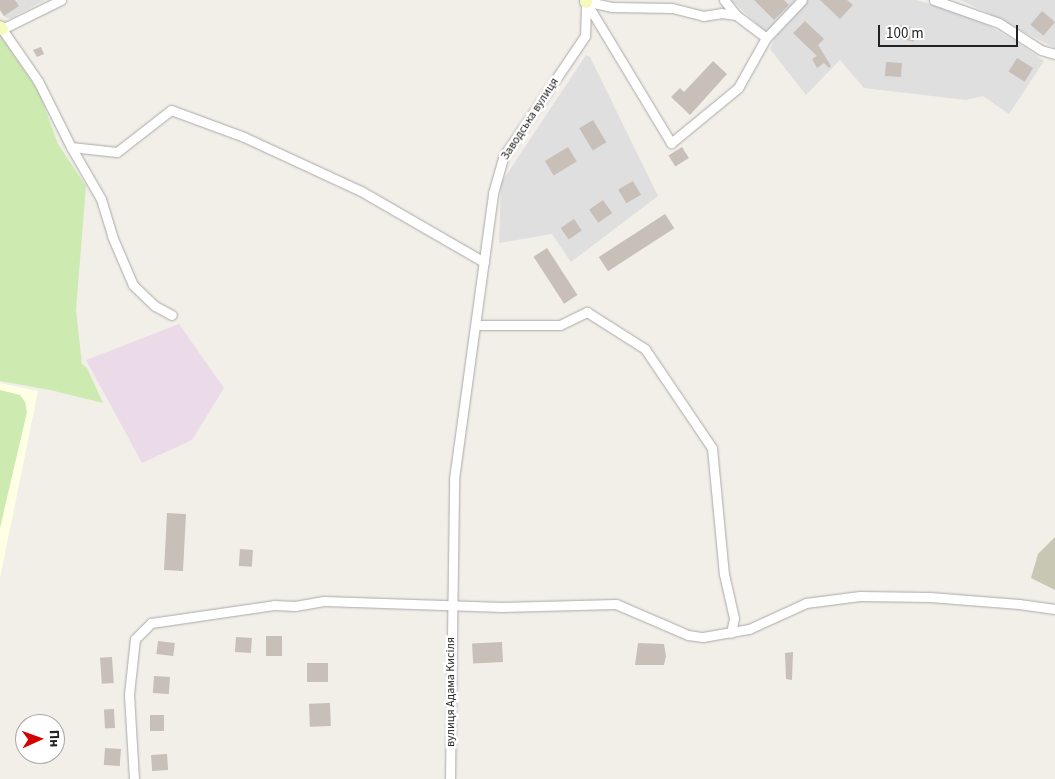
<!DOCTYPE html>
<meta charset="utf-8">
<style>
body{margin:0}
#map{position:relative;width:1055px;height:779px;overflow:hidden;background:#f2efe9;font-family:"Source Sans 3",sans-serif}
div>[style]{position:absolute}
.residential>*{inset:0;background:#e0dfdf}
.industrial>*{inset:0;background:#ebdbe8}
.education>*{inset:0;background:#ffffe5}
.construction>*{inset:0;background:#c7c7b4}
.grass>*{inset:0;background:#cdebb0}
.building>*{inset:0;background:#c7bfb8;transform-origin:0 0}
.roads{filter:drop-shadow(0 0 1px #a9a9a9) drop-shadow(0 0 1px #a9a9a9)}
.street>*{height:9px;margin:-4.5px;padding:0 4.5px;transform-origin:4.5px;border-radius:4.5px;background:#fff}
.secondary>*{height:12px;margin:-6px;padding:0 6px;transform-origin:6px;border-radius:6px;background:#f7fabf}
span{translate:-50% -50%;white-space:nowrap;text-align:center;line-height:1.15;-webkit-text-stroke:5px #fff;paint-order:stroke}
.street-label{font-size:12px;color:#222}
.north{position:absolute;left:15px;top:714px;width:50px;height:50px;box-sizing:border-box;background:#fff;border:1px solid #a7a7a7;border-radius:50%;rotate:88deg;font-size:14px;font-weight:700;line-height:20px;text-align:center;color:#222}
.north::after{content:'';display:block;margin:auto;width:18px;height:22px;background:#d40000;clip-path:polygon(50% 0,100% 100%,50% 72%,0 100%)}
.scale{position:absolute;left:878px;top:25px;width:140px;height:22px;box-sizing:border-box;border:2px solid #222;border-top:0;padding-left:6px;font-size:15px;line-height:18px;white-space:nowrap;color:#222;-webkit-text-stroke:4px #fff;paint-order:stroke}
</style>
<div id="map">
<div class="residential">
<div style="clip-path:polygon(0 0,45px 0,11px 18px,6px 18px,0 11px)"></div>
<div style="clip-path:polygon(731px 0,797px 0,792px 8px,766px 32px)"></div>
<div style="clip-path:polygon(808px 0,916px 0,970px 15px,1017px 42px,1044px 61px,1009px 114px,983px 96px,966px 100px,864px 88px,840px 60px,806px 95px,770px 49px,775px 37px)"></div>
<div style="clip-path:polygon(960px 0,1055px 0,1055px 48px,986px 12px)"></div>
<div style="clip-path:polygon(586px 55px,590px 57px,658px 196px,571px 262px,552px 234px,499px 243px,501px 183px)"></div>
</div>
<div class="industrial">
<div style="clip-path:polygon(179px 324px,224px 388px,192px 440px,142px 463px,86px 360px)"></div>
</div>
<div class="education">
<div style="clip-path:polygon(0 383px,38px 391px,0 578px)"></div>
</div>
<div class="construction">
<div style="clip-path:polygon(1055px 537px,1055px 590px,1031px 578px,1038px 554px)"></div>
</div>
<div class="grass">
<div style="clip-path:polygon(0 35px,39px 92px,58px 144px,86px 186px,76px 310px,82px 364px,87px 368px,103px 403px,50px 390px,0 381px)"></div>
<div style="clip-path:polygon(0 390px,20px 395px,25px 402px,27px 412px,0 528px)"></div>
</div>
<div class="building">
<div style="clip-path:polygon(0 0,15px 0,19px 6px,4px 16px,0 10px)"></div>
<div style="clip-path:polygon(754px 0,784px 0,789px 5px,774px 20px)"></div>
<div style="clip-path:polygon(820px 0,847px 0,853px 5px,840px 19px)"></div>
<div style="left:1042px;top:11px;width:17px;height:18px;rotate:40deg"></div>
<div style="clip-path:polygon(805px 21px,824px 39px,818px 45px,831px 66px,829px 68px,824px 63px,817px 68px,812px 59px,817px 56px,793px 33px)"></div>
<div style="left:899px;top:25px;width:18px;height:13px;rotate:13deg"></div>
<div style="clip-path:polygon(41px 47px,44px 54px,37px 57px,33px 50px)"></div>
<div style="left:1017px;top:58px;width:19px;height:16px;rotate:32deg"></div>
<div style="clip-path:polygon(713px 61px,727px 74px,690px 115px,671px 97px,680px 88px,684px 92px)"></div>
<div style="left:886px;top:62px;width:16px;height:14px;rotate:4deg"></div>
<div style="left:593px;top:120px;width:26px;height:16px;rotate:59deg"></div>
<div style="left:568px;top:147px;width:17px;height:27px;rotate:59deg"></div>
<div style="left:682px;top:147px;width:13px;height:16px;rotate:58deg"></div>
<div style="left:633px;top:181px;width:16px;height:17px;rotate:60deg"></div>
<div style="left:603px;top:200px;width:16px;height:17px;rotate:55deg"></div>
<div style="left:665px;top:214px;width:17px;height:79px;rotate:57deg"></div>
<div style="left:574px;top:219px;width:14px;height:16px;rotate:56deg"></div>
<div style="left:547px;top:248px;width:56px;height:16px;rotate:57deg"></div>
<div style="left:167px;top:513px;width:19px;height:57px;rotate:3deg"></div>
<div style="left:240px;top:549px;width:13px;height:17px;rotate:4deg"></div>
<div style="left:282px;top:636px;width:20px;height:16px;rotate:90deg"></div>
<div style="left:236px;top:637px;width:16px;height:15px;rotate:4deg"></div>
<div style="left:158px;top:641px;width:17px;height:13px;rotate:7deg"></div>
<div style="left:502px;top:642px;width:20px;height:30px;rotate:87deg"></div>
<div style="clip-path:polygon(638px 643px,664px 644px,666px 656px,664px 665px,635px 665px)"></div>
<div style="clip-path:polygon(793px 652px,792px 680px,786px 679px,785px 653px)"></div>
<div style="left:112px;top:657px;width:26px;height:12px;rotate:86deg"></div>
<div style="left:328px;top:663px;width:19px;height:21px;rotate:90deg"></div>
<div style="left:154px;top:676px;width:16px;height:17px;rotate:4deg"></div>
<div style="left:330px;top:703px;width:23px;height:21px;rotate:88deg"></div>
<div style="left:114px;top:709px;width:19px;height:10px;rotate:87deg"></div>
<div style="left:150px;top:715px;width:14px;height:16px"></div>
<div style="left:105px;top:748px;width:16px;height:17px;rotate:4deg"></div>
<div style="left:167px;top:754px;width:16px;height:16px;rotate:86deg"></div>
</div>
<div class="roads">
<div class="street">
<div style="left:61px;top:0;width:66px;rotate:153.8deg"></div>
<div style="left:2px;top:29px;width:63px;rotate:55.3deg"></div>
<div style="left:38px;top:81px;width:74px;rotate:63.4deg"></div>
<div style="left:71px;top:147px;width:60px;rotate:60deg"></div>
<div style="left:101px;top:199px;width:39px;rotate:73deg"></div>
<div style="left:112px;top:236px;width:53px;rotate:66.8deg"></div>
<div style="left:133px;top:285px;width:30px;rotate:44deg"></div>
<div style="left:155px;top:306px;width:19px;rotate:28deg"></div>
<div style="left:724px;top:0;width:19px;rotate:51deg"></div>
<div style="left:736px;top:15px;width:38px;rotate:37deg"></div>
<div style="left:934px;top:0;width:69px;rotate:19.5deg"></div>
<div style="left:999px;top:23px;width:50px;rotate:32.7deg"></div>
<div style="left:1041px;top:50px;width:15px;rotate:16deg"></div>
<div style="left:584px;top:1px;width:29px;rotate:12deg"></div>
<div style="left:612px;top:7px;width:60px;rotate:1deg"></div>
<div style="left:672px;top:8px;width:32px;rotate:14deg"></div>
<div style="left:703px;top:16px;width:18px;rotate:-9deg"></div>
<div style="left:721px;top:13px;width:15px;rotate:8deg"></div>
<div style="left:586px;top:2px;width:165px;rotate:58.9deg"></div>
<div style="left:671px;top:143px;width:87px;rotate:-39.4deg"></div>
<div style="left:738px;top:88px;width:57px;rotate:-60.8deg"></div>
<div style="left:766px;top:38px;width:52px;rotate:-46.5deg"></div>
<div style="left:71px;top:147px;width:46px;rotate:6.2deg"></div>
<div style="left:117px;top:152px;width:68px;rotate:-37.9deg"></div>
<div style="left:171px;top:110px;width:78px;rotate:20.3deg"></div>
<div style="left:244px;top:137px;width:129px;rotate:24.8deg"></div>
<div style="left:361px;top:191px;width:142px;rotate:30deg"></div>
<div style="left:476px;top:325px;width:84px"></div>
<div style="left:560px;top:325px;width:30px;rotate:-26deg"></div>
<div style="left:587px;top:312px;width:69px;rotate:32.5deg"></div>
<div style="left:645px;top:349px;width:120px;rotate:55.9deg"></div>
<div style="left:712px;top:448px;width:127px;rotate:84.6deg"></div>
<div style="left:724px;top:574px;width:45px;rotate:77.2deg"></div>
<div style="left:734px;top:618px;width:15px;rotate:101deg"></div>
<div style="left:134px;top:779px;width:85px;rotate:-93.4deg"></div>
<div style="left:129px;top:694px;width:55px;rotate:-83.8deg"></div>
<div style="left:135px;top:639px;width:23px;rotate:-45deg"></div>
<div style="left:151px;top:623px;width:124px;rotate:-8.3deg"></div>
<div style="left:274px;top:605px;width:21px;rotate:3deg"></div>
<div style="left:295px;top:606px;width:29px;rotate:-10deg"></div>
<div style="left:324px;top:601px;width:178px;rotate:1.9deg"></div>
<div style="left:502px;top:607px;width:114px;rotate:-1.5deg"></div>
<div style="left:616px;top:604px;width:78px;rotate:23.3deg"></div>
<div style="left:688px;top:635px;width:15px;rotate:8deg"></div>
<div style="left:703px;top:637px;width:47px;rotate:-9.9deg"></div>
<div style="left:749px;top:629px;width:63px;rotate:-24.5deg"></div>
<div style="left:806px;top:603px;width:54px;rotate:-7.4deg"></div>
<div style="left:860px;top:596px;width:70px;rotate:0.8deg"></div>
<div style="left:930px;top:597px;width:89px;rotate:4.5deg"></div>
<div style="left:1019px;top:604px;width:36px;rotate:8deg"></div>
<div style="left:450px;top:779px;width:300px;rotate:-89.2deg"></div>
<div style="left:454px;top:479px;width:289px;rotate:-82.2deg"></div>
<div style="left:493px;top:193px;width:37px;rotate:-74deg"></div>
<div style="left:503px;top:157px;width:146px;rotate:-55.9deg"></div>
<div style="left:585px;top:36px;width:34px;rotate:-88deg"></div>
</div>
<div class="secondary">
<div style="left:586px;top:0;width:2px;rotate:90deg"></div>
<div style="left:0;top:27px;width:3px;rotate:45deg"></div>
</div>
</div>
<div class="street-label">
<span style="left:530px;top:119px;rotate:-57deg">Заводська вулиця</span>
<span style="left:451px;top:692px;rotate:-90deg">вулиця Адама Кисіля</span>
</div>
<div class="north">Пн</div>
<div class="scale">100 m</div>
</div>
